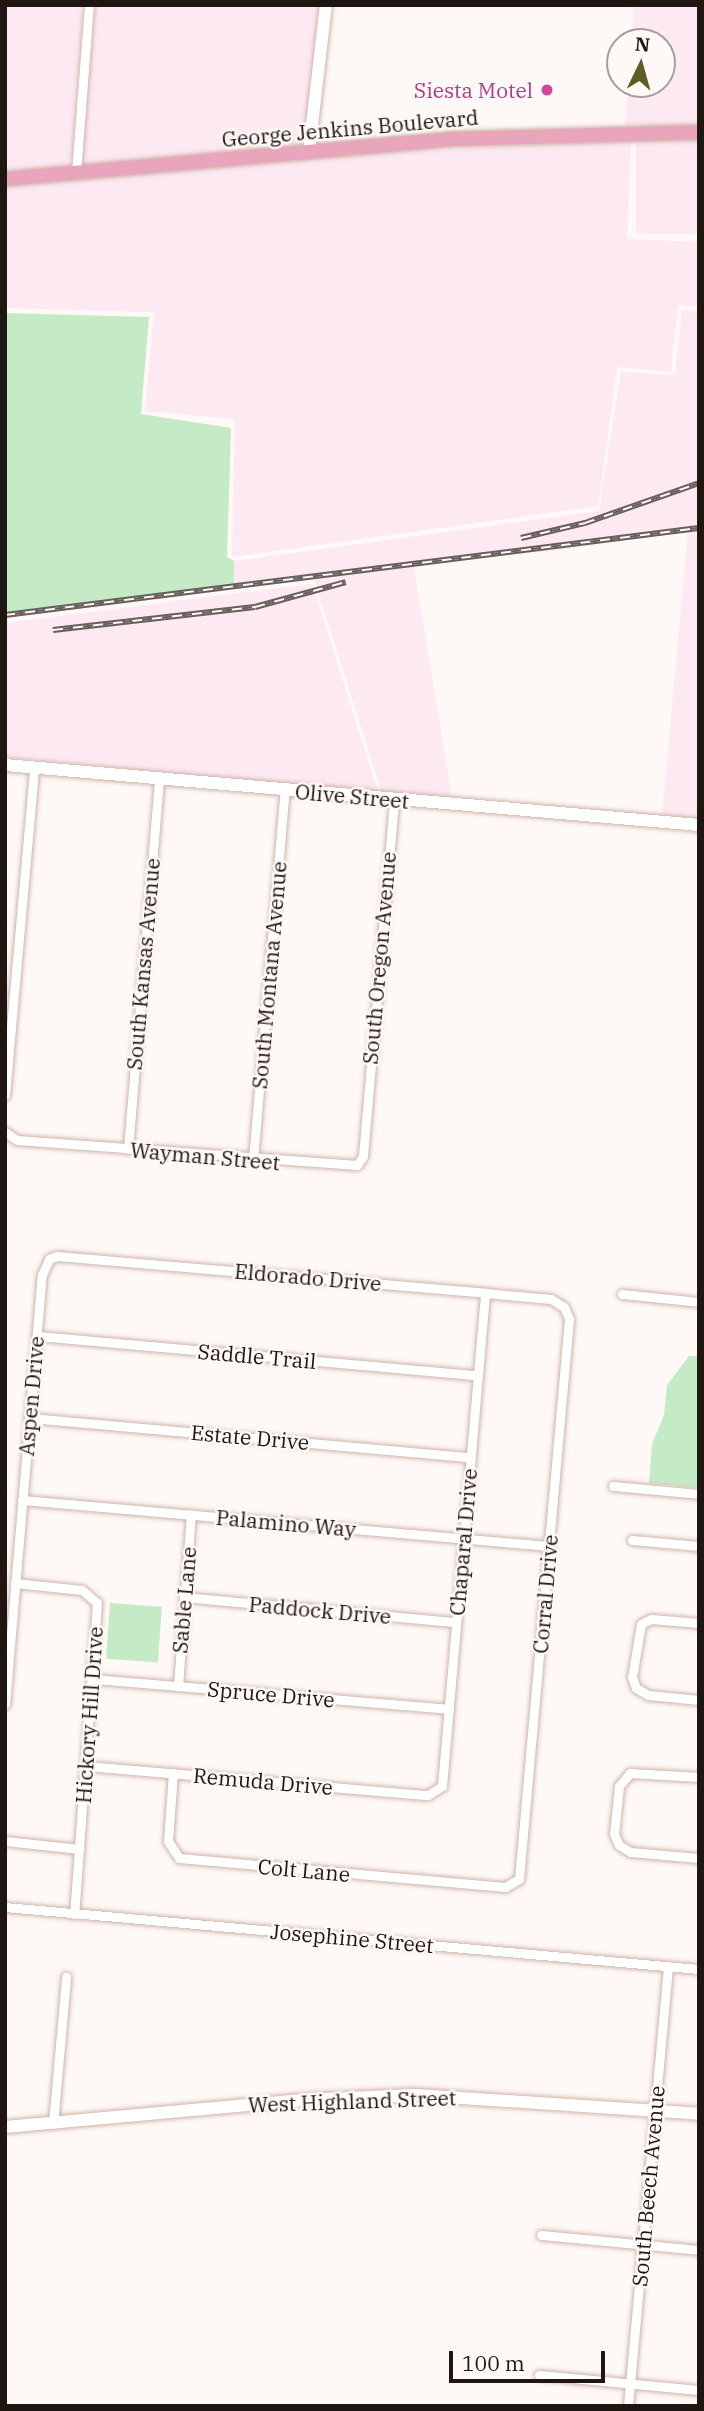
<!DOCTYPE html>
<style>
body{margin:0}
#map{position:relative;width:704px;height:2411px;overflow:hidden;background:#fef8f6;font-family:"IBM Plex Serif",serif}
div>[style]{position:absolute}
.industrial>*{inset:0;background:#fde9f2;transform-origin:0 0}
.green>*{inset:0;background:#c5ebc6;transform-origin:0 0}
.roads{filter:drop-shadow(0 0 2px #cfb4a8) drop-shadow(0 0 2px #cfb4a8)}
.minor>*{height:9px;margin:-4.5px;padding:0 4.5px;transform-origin:4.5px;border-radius:4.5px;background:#fff}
.tertiary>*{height:12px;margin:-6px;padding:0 6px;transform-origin:6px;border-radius:6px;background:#fff}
.secondary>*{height:12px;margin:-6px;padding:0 6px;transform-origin:6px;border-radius:6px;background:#fff}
.primary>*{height:14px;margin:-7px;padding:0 7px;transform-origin:7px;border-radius:7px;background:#e9a5bb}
.rail>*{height:6px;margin-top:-3px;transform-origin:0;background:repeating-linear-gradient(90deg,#fef8f6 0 10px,#665e5a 0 20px);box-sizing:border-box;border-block:2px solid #665e5a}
.dots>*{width:19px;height:19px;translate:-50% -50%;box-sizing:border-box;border:4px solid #fef8f6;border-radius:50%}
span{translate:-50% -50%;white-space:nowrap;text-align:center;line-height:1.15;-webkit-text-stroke:5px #fef8f6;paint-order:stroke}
.hotel-label{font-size:21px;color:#b23c85}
.right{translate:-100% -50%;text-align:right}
.street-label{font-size:21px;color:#1f1611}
.frame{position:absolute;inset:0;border:7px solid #1f1611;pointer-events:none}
.north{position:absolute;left:606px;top:28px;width:70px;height:70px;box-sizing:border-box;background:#fef8f6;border:2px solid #a59e9a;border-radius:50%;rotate:5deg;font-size:19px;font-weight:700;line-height:28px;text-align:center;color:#1f1611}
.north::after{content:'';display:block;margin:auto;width:24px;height:32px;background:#5f5c28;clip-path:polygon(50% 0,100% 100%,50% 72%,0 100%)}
.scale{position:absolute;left:449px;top:2351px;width:156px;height:32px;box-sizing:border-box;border:4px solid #1f1611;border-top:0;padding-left:9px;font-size:21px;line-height:24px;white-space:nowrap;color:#1f1611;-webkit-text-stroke:5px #fef8f6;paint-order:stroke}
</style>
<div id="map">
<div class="industrial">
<div style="clip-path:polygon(5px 5px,83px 5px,71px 167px,5px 173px)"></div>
<div style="clip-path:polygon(94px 5px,320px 5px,305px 146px,82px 166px)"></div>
<div style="clip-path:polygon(634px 5px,699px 5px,699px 126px,625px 126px,628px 84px,662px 84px,662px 42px,632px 42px)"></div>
<div style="left:636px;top:138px;width:63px;height:96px"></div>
<div style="clip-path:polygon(631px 140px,627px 239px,699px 242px,699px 307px,678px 305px,671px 372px,617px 367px,598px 506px,232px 557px,235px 419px,145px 411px,154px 312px,5px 308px,5px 186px,394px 152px)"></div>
<div style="clip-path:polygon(682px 310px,699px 312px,699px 819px,662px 816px,688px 531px,561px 550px,413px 563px,452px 798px,382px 792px,314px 579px,5px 618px,5px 612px,234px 586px,234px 561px,599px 511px,621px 372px,675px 375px)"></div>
<div style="clip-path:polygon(312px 584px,378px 792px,5px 757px,5px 623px)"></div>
</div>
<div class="green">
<div style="clip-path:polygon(5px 313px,149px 317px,141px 414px,231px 428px,227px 557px,234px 561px,234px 586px,5px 612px)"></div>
<div style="clip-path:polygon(689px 1356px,699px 1356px,699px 1488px,649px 1483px,652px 1444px,664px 1415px,667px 1385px)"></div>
<div style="left:110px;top:1603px;width:52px;height:56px;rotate:4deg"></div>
</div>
<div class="roads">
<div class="minor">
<div style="left:76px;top:173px;width:169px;rotate:-85.6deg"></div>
<div style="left:5px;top:1095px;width:329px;rotate:-84.9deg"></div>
<div style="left:5px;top:1132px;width:14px;rotate:34deg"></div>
<div style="left:17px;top:1140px;width:341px;rotate:4.2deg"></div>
<div style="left:357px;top:1165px;width:11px;rotate:-56deg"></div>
<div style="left:363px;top:1156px;width:357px;rotate:-85deg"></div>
<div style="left:128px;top:1149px;width:371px;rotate:-85.2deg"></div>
<div style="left:253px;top:1160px;width:372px;rotate:-85.1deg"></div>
<div style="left:622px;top:1294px;width:77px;rotate:5.9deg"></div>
<div style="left:37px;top:1336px;width:442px;rotate:5.1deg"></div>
<div style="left:29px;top:1418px;width:443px;rotate:5.1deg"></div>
<div style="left:613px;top:1486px;width:86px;rotate:5.3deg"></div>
<div style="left:22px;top:1500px;width:529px;rotate:4.99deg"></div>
<div style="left:632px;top:1540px;width:67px;rotate:5.1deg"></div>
<div style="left:15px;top:1583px;width:67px;rotate:6deg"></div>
<div style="left:82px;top:1590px;width:20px;rotate:41deg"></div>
<div style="left:97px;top:1603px;width:312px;rotate:94.2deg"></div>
<div style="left:184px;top:1597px;width:273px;rotate:5.3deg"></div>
<div style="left:699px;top:1623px;width:48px;rotate:-175.2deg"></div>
<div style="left:651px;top:1619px;width:11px;rotate:153deg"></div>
<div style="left:641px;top:1624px;width:54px;rotate:99.6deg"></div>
<div style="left:632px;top:1677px;width:12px;rotate:70deg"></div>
<div style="left:636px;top:1688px;width:14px;rotate:30deg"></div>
<div style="left:648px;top:1695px;width:51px;rotate:5.6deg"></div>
<div style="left:94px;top:1679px;width:356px;rotate:4.8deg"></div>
<div style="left:178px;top:1686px;width:172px;rotate:-85.7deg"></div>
<div style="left:5px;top:1704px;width:431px;rotate:-85.1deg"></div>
<div style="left:42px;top:1275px;width:17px;rotate:-66deg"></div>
<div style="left:49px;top:1259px;width:9px;rotate:-21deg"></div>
<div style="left:57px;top:1256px;width:430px;rotate:4.9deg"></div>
<div style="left:485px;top:1293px;width:66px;rotate:5.2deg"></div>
<div style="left:551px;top:1299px;width:15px;rotate:32deg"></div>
<div style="left:564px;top:1307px;width:13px;rotate:67deg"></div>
<div style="left:569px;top:1319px;width:562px;rotate:95.1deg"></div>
<div style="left:519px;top:1879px;width:16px;rotate:150deg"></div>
<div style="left:505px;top:1887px;width:327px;rotate:-174.9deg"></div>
<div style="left:179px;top:1858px;width:20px;rotate:-123deg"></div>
<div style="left:168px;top:1841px;width:68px;rotate:-85.8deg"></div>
<div style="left:87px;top:1766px;width:342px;rotate:4.9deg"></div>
<div style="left:428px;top:1795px;width:17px;rotate:-33deg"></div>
<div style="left:442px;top:1786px;width:495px;rotate:-85deg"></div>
<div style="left:699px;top:1777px;width:69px;rotate:-176.7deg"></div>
<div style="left:630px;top:1773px;width:17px;rotate:130deg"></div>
<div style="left:619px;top:1786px;width:48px;rotate:95.9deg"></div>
<div style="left:614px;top:1834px;width:12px;rotate:66deg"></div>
<div style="left:619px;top:1845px;width:13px;rotate:32deg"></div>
<div style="left:630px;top:1852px;width:69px;rotate:5deg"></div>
<div style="left:5px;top:1841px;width:75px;rotate:6.1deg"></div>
<div style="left:5px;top:1907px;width:697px;rotate:5.11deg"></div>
<div style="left:53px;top:2124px;width:148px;rotate:-84.9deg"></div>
<div style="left:541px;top:2235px;width:159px;rotate:5.4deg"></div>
<div style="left:539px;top:2375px;width:161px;rotate:5.4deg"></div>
<div style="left:628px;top:2406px;width:442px;rotate:-84.8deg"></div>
</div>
<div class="tertiary">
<div style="left:309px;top:151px;width:147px;rotate:-83.4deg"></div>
<div style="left:5px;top:2127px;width:299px;rotate:-5.2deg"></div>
<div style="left:303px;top:2100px;width:113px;rotate:-2.5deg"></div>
<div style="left:416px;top:2095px;width:284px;rotate:3.8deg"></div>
</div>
<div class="secondary">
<div style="left:5px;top:765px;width:697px;rotate:4.94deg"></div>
</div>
<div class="primary">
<div style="left:5px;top:179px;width:451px;rotate:-5.1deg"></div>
<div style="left:454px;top:139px;width:245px;rotate:-1.6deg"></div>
</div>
</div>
<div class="rail">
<div style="left:521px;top:538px;width:66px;rotate:-13.2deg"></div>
<div style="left:585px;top:523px;width:121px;rotate:-19.3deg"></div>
<div style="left:5px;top:615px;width:699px;rotate:-7.15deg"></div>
<div style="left:53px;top:630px;width:203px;rotate:-6.5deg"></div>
<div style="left:255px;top:607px;width:94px;rotate:-15.4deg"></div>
</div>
<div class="dots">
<div style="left:547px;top:90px;background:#d1479c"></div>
</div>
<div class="hotel-label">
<span class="right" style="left:533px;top:90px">Siesta Motel</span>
</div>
<div class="street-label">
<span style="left:350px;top:128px;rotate:-5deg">George Jenkins Boulevard</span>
<span style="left:352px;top:796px;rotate:5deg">Olive Street</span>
<span style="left:379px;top:958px;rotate:-85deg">South Oregon Avenue</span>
<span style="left:143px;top:964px;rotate:-85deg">South Kansas Avenue</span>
<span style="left:269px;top:975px;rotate:-85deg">South Montana Avenue</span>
<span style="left:205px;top:1156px;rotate:5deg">Wayman Street</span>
<span style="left:308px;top:1277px;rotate:5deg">Eldorado Drive</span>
<span style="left:257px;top:1356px;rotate:5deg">Saddle Trail</span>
<span style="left:31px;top:1396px;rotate:-85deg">Aspen Drive</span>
<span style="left:250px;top:1437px;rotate:5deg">Estate Drive</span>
<span style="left:286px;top:1523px;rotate:5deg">Palamino Way</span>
<span style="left:463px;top:1542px;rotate:-85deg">Chaparal Drive</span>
<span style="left:545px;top:1594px;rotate:-85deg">Corral Drive</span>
<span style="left:184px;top:1600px;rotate:-85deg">Sable Lane</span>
<span style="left:320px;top:1610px;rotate:5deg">Paddock Drive</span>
<span style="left:271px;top:1694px;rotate:5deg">Spruce Drive</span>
<span style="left:89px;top:1715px;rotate:-86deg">Hickory Hill Drive</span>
<span style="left:263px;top:1781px;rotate:5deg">Remuda Drive</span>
<span style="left:304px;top:1870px;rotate:5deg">Colt Lane</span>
<span style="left:352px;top:1938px;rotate:5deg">Josephine Street</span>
<span style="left:352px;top:2101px;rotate:-2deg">West Highland Street</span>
<span style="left:648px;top:2186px;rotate:-85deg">South Beech Avenue</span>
</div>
<div class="frame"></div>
<div class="north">N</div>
<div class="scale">100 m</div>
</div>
